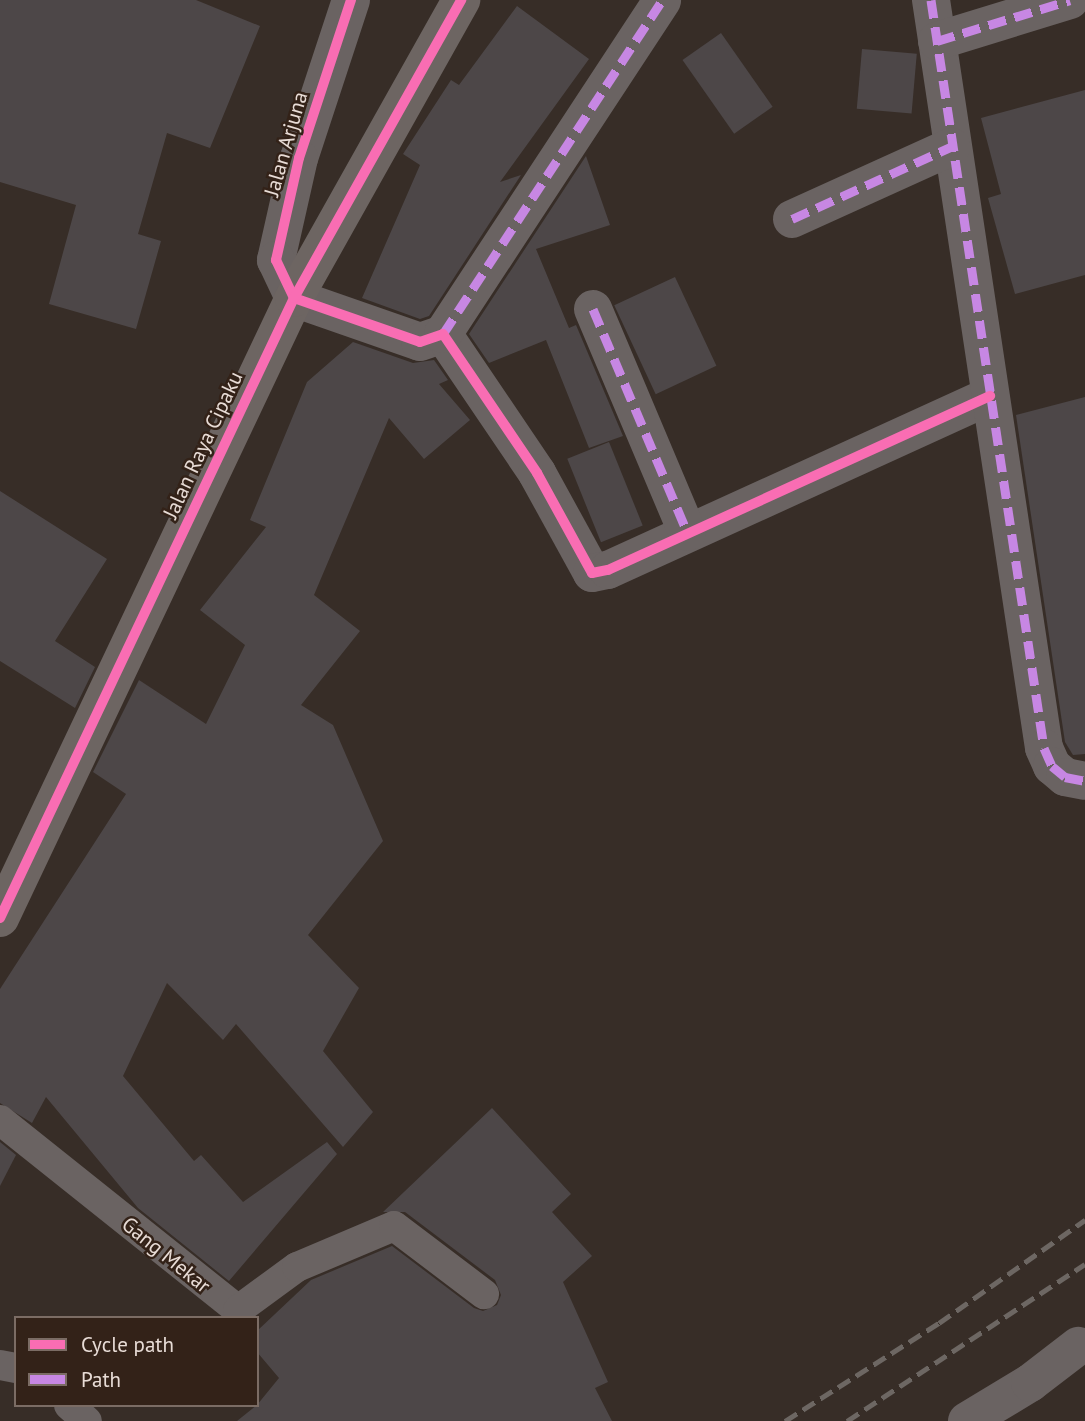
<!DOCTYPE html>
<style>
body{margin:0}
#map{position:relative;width:1085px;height:1421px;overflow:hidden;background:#372d27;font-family:"PT Sans",sans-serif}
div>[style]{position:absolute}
.building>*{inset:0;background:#4d4748;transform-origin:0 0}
.lane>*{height:30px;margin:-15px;padding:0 15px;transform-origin:15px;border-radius:15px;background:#6a6362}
.street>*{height:38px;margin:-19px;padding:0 19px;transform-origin:19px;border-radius:19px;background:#6a6362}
.secondary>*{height:38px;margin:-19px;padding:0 19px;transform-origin:19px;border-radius:19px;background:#6d6562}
.rail>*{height:5px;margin-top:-2.5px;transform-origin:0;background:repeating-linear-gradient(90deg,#6d6763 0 14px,transparent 0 21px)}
.quiet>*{height:9px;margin-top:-4.5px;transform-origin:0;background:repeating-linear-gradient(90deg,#c787e3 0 18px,transparent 0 27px)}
.cycleway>*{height:10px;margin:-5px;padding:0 5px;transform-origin:5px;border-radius:5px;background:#f96db3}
span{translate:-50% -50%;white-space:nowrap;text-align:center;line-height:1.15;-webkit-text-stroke:5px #332218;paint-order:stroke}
.street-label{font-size:21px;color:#e8dcd6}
.legend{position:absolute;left:14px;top:1316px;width:245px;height:91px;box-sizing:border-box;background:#332218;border:2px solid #7b6c64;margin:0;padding:9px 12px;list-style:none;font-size:21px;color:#e8dcd6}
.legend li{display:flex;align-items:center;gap:14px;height:35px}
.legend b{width:35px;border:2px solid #7b6c64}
</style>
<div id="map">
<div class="building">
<div style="clip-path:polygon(0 0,196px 0,260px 26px,210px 148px,167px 133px,138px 234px,161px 241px,136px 329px,49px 304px,76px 205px,0 182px)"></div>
<div style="clip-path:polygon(517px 6px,589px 59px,500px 182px,521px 175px,429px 316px,420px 319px,362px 298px,420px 165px,403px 154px,451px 80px,459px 85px)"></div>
<div style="left:721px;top:33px;width:90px;height:47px;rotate:55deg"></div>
<div style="left:862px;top:49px;width:55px;height:60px;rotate:5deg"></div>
<div style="clip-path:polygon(1085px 90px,1085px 275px,1015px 294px,988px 198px,1001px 194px,981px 118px)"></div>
<div style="clip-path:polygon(586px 156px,610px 225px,536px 249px,569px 328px,576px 325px,623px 436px,589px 448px,546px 340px,489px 363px,469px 334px)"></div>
<div style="left:675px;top:277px;width:98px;height:67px;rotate:65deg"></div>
<div style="clip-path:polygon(353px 342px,413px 363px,434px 360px,448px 380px,439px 384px,470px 420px,424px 459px,389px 418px,314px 595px,360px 631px,301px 705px,333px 725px,383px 841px,308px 935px,359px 988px,323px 1051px,373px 1112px,343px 1147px,236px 1024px,223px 1040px,167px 983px,123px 1076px,194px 1161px,201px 1155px,243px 1202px,327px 1142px,337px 1154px,229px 1281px,138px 1208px,46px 1097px,32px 1123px,0 1103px,0 989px,126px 794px,93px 772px,139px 680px,206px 724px,245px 645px,200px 610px,266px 527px,250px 520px,307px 382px)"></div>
<div style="clip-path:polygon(1085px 397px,1085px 754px,1073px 755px,1065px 742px,1016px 415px)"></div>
<div style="left:609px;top:442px;width:90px;height:45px;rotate:68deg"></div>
<div style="clip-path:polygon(0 491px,107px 559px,55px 641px,95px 667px,75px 708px,0 661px)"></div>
<div style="clip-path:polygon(492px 1108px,571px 1194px,552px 1212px,592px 1256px,563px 1282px,608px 1382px,595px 1388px,612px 1421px,237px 1421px,257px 1405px,279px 1378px,257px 1352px,257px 1331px,311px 1280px,392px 1246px,474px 1308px,483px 1311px,497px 1305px,501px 1295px,495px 1280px,405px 1212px,383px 1212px)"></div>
<div style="clip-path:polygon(0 1142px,16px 1155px,0 1186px)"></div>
</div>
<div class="lane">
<div style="left:0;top:1120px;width:305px;rotate:38.6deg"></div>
<div style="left:238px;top:1310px;width:73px;rotate:-36.1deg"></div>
<div style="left:297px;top:1267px;width:105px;rotate:-22.9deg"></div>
<div style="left:394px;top:1226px;width:113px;rotate:37.1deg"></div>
<div style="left:0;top:1365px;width:16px;rotate:11deg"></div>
<div style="left:69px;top:1405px;width:24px;rotate:42deg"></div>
</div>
<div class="street">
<div style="left:351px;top:0;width:166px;rotate:108.2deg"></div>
<div style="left:299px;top:158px;width:105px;rotate:102.7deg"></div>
<div style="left:276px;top:260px;width:42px;rotate:64.7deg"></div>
<div style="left:294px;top:298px;width:133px;rotate:19.2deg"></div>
<div style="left:420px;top:342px;width:24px;rotate:-19deg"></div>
<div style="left:443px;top:334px;width:168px;rotate:55.9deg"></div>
<div style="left:537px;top:473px;width:114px;rotate:61.2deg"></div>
<div style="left:592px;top:573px;width:16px;rotate:-11deg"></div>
<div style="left:608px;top:570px;width:420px;rotate:-24.5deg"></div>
<div style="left:931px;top:0;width:756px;rotate:81.41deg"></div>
<div style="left:1044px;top:748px;width:20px;rotate:66deg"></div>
<div style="left:1052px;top:766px;width:17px;rotate:40deg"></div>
<div style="left:1065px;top:777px;width:20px;rotate:11deg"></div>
<div style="left:937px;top:41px;width:139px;rotate:-17.1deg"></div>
<div style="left:792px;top:219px;width:175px;rotate:-24.4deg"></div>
<div style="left:593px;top:309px;width:242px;rotate:67.1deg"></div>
<div style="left:443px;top:334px;width:399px;rotate:-56.7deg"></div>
<div style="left:967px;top:1421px;width:74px;rotate:-31.1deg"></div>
<div style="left:1030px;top:1383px;width:61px;rotate:-37.6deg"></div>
</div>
<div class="secondary">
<div style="left:0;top:918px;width:686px;rotate:-64.63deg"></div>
<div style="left:294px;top:298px;width:342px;rotate:-60.7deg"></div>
</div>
<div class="rail">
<div style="left:785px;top:1421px;width:183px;rotate:-32.5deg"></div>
<div style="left:939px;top:1323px;width:179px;rotate:-35.2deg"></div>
<div style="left:847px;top:1421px;width:285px;rotate:-33.4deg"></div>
</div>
<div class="quiet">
<div style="left:931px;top:0;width:756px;rotate:81.41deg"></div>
<div style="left:1044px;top:748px;width:20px;rotate:66deg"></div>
<div style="left:1052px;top:766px;width:17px;rotate:40deg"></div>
<div style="left:1065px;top:777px;width:20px;rotate:11deg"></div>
<div style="left:937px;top:41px;width:139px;rotate:-17.1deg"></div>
<div style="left:792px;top:219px;width:175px;rotate:-24.4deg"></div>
<div style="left:593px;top:309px;width:242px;rotate:67.1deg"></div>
<div style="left:443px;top:334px;width:399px;rotate:-56.7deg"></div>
</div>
<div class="cycleway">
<div style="left:351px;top:0;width:166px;rotate:108.2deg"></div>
<div style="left:299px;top:158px;width:105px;rotate:102.7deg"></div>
<div style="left:276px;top:260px;width:42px;rotate:64.7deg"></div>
<div style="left:294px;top:298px;width:133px;rotate:19.2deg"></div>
<div style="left:420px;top:342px;width:24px;rotate:-19deg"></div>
<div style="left:443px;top:334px;width:168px;rotate:55.9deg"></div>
<div style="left:537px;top:473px;width:114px;rotate:61.2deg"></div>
<div style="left:592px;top:573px;width:16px;rotate:-11deg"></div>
<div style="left:608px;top:570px;width:420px;rotate:-24.5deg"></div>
<div style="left:0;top:918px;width:686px;rotate:-64.63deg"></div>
<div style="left:294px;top:298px;width:342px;rotate:-60.7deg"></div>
</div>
<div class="street-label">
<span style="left:286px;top:144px;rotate:-74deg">Jalan Arjuna</span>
<span style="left:203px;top:445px;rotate:-65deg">Jalan Raya Cipaku</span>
<span style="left:166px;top:1255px;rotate:39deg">Gang Mekar</span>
</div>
<ul class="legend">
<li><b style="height:9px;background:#f96db3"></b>Cycle path</li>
<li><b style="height:9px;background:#c787e3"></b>Path</li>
</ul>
</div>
